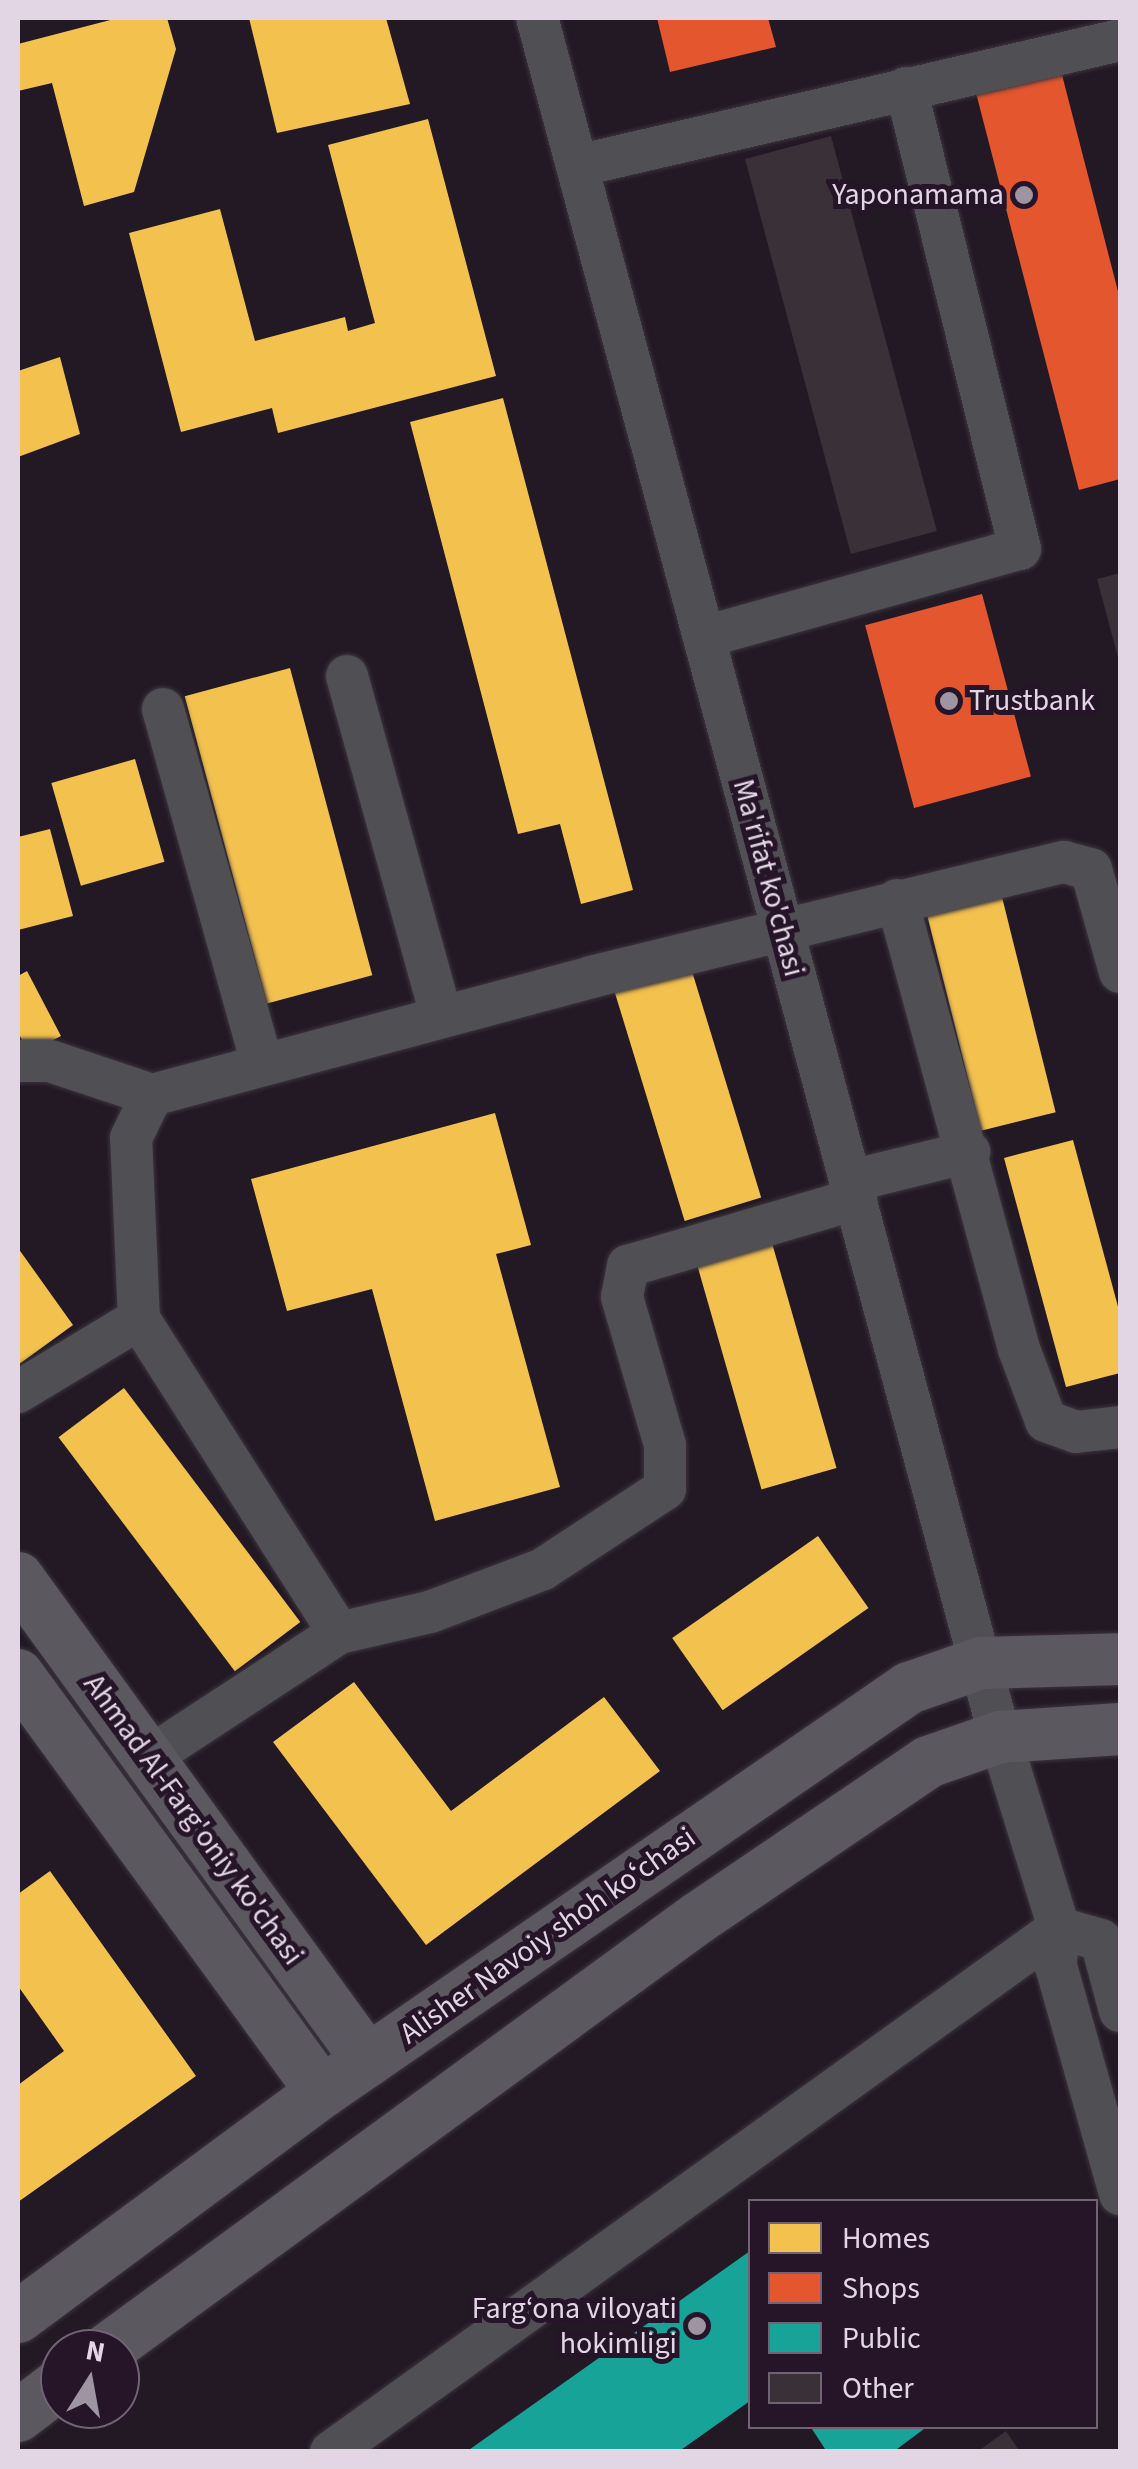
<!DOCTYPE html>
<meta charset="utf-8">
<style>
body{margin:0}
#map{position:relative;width:1138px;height:2469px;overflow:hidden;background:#221924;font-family:"Source Sans 3",sans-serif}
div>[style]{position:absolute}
.homes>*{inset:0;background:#f2c14e;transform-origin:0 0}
.shops>*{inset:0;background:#e4572e;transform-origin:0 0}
.public>*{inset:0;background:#17a398}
.building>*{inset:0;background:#3a3138;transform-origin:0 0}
.roads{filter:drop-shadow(0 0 2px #3c343e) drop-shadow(0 0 2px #3c343e)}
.minor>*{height:42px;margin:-21px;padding:0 21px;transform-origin:21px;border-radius:21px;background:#504f54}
.major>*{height:52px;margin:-26px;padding:0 26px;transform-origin:26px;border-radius:26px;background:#5b5860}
.dots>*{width:28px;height:28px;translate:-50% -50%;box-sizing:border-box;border:5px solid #261429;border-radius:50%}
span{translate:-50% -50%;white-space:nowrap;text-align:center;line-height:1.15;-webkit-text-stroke:10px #261429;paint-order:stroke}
.poi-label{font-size:30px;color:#e2d6e4}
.right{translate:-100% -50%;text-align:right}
.left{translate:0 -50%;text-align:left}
.street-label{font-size:30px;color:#e2d6e4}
.frame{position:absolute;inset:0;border:20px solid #e2d6e4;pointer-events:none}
.legend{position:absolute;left:748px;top:2199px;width:350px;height:230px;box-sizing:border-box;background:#261429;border:2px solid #716274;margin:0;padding:12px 18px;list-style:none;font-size:30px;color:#e2d6e4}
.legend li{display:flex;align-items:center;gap:20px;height:50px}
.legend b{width:50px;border:2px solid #716274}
.north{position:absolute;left:40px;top:2329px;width:100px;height:100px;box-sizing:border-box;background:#261429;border:2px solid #716274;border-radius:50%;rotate:11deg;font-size:28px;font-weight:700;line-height:40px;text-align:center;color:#e2d6e4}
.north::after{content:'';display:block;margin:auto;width:35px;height:45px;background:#9f94a1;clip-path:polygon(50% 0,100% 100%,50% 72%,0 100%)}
</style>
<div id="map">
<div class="homes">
<div style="clip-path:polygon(118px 18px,167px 18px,176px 49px,134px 192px,84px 206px,52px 83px,18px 91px,18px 44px)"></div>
<div style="clip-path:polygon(249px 18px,386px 18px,410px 104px,277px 133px)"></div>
<div style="clip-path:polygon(428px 119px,496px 376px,278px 433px,272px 408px,181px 432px,129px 233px,220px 209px,255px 341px,345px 317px,348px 331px,375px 323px,328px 145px)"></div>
<div style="clip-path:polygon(60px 357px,80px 434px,18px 457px,18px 371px)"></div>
<div style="clip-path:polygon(503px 398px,633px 890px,581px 904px,560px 824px,518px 834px,410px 422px)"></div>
<div style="left:290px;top:668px;width:318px;height:109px;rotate:75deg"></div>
<div style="left:135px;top:759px;width:107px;height:87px;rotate:74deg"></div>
<div style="clip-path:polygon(50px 829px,73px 916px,18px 930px,18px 837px)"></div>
<div style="left:1000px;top:889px;width:230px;height:77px;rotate:76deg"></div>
<div style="left:691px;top:968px;width:240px;height:80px;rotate:73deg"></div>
<div style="clip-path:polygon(27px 971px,61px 1036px,28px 1053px,18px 1032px,18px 976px)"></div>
<div style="clip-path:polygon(495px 1113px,531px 1245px,496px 1254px,560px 1487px,435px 1521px,372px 1289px,287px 1311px,251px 1179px)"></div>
<div style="clip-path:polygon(1073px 1140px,1120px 1314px,1120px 1373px,1066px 1387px,1004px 1158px)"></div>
<div style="left:772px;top:1243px;width:234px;height:78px;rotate:74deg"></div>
<div style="clip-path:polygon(18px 1248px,73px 1325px,18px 1365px)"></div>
<div style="left:124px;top:1388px;width:293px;height:82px;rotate:53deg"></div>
<div style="left:818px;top:1536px;width:88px;height:178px;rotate:55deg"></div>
<div style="clip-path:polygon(354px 1682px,451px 1811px,604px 1697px,660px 1771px,426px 1945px,273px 1742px)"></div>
<div style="clip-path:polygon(50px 1871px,196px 2076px,18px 2202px,18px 2085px,64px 2051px,18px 1986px,18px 1894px)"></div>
</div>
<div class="shops">
<div style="clip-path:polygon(657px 18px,768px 18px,776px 47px,670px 72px)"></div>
<div style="clip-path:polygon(1061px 71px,1120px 299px,1120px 479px,1079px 490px,976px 93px)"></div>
<div style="left:982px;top:594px;width:189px;height:121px;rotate:75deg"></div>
</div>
<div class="public">
<div style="clip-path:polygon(750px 2251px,750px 2401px,678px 2452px,466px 2452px)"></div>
<div style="clip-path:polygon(810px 2426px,928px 2426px,893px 2452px,827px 2452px)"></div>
</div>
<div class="building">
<div style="left:831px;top:136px;width:409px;height:89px;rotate:75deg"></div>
<div style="clip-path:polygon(1120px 573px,1120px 661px,1119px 661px,1097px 579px)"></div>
<div style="clip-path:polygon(1006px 2431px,1020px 2452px,977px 2452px)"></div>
</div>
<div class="roads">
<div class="minor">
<div style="left:577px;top:166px;width:557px;rotate:-13.06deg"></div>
<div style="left:704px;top:637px;width:328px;rotate:-15.6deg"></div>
<div style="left:1020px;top:549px;width:475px;rotate:-103.9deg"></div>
<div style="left:347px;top:676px;width:353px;rotate:74.5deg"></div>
<div style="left:163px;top:709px;width:365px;rotate:74.4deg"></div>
<div style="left:897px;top:900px;width:465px;rotate:74.8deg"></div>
<div style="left:1019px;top:1349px;width:77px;rotate:69.4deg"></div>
<div style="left:1046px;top:1421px;width:32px;rotate:20deg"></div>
<div style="left:1076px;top:1432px;width:44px;rotate:-6.5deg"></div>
<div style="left:18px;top:1061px;width:32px"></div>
<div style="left:50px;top:1061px;width:108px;rotate:18.4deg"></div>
<div style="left:851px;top:1181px;width:122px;rotate:-13.8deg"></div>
<div style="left:139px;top:1319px;width:181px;rotate:-92.5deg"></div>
<div style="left:131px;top:1138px;width:48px;rotate:-64deg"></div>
<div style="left:152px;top:1095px;width:455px;rotate:-15deg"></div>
<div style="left:591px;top:977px;width:487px;rotate:-13.7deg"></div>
<div style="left:1064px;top:862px;width:28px;rotate:15deg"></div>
<div style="left:1091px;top:869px;width:107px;rotate:74.3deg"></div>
<div style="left:18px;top:1392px;width:141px;rotate:-31.1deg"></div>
<div style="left:139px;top:1319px;width:372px;rotate:57.5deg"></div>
<div style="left:339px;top:1633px;width:228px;rotate:146.8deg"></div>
<div style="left:339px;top:1633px;width:93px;rotate:-13deg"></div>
<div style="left:430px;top:1612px;width:121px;rotate:-20.8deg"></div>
<div style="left:543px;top:1569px;width:146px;rotate:-33.3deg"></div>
<div style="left:665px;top:1489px;width:44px;rotate:-90deg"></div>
<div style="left:665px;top:1445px;width:154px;rotate:-106.2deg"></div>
<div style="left:622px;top:1297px;width:32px;rotate:-79deg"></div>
<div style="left:628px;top:1266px;width:238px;rotate:-16.4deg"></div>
<div style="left:1120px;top:2011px;width:73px;rotate:-105deg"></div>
<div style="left:1101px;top:1940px;width:44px;rotate:-164.1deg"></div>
<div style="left:1059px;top:1928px;width:38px;rotate:95deg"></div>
<div style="left:1056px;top:1966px;width:237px;rotate:74.3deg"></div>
<div style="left:331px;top:2452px;width:897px;rotate:-35.75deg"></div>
<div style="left:1059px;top:1928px;width:200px;rotate:-107.2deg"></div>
<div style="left:1000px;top:1737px;width:1780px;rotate:-105.07deg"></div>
</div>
<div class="major">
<div style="left:18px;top:1578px;width:596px;rotate:54.07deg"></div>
<div style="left:18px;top:1675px;width:516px;rotate:53.91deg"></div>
<div style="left:18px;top:2317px;width:378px;rotate:-36.5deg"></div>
<div style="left:322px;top:2092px;width:713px;rotate:-34.54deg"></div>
<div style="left:909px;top:1688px;width:76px;rotate:-19.1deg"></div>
<div style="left:981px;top:1663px;width:139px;rotate:-1.6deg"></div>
<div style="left:108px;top:2349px;width:731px;rotate:-36.15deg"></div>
<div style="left:698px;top:1918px;width:278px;rotate:-34.1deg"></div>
<div style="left:928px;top:1762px;width:76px;rotate:-19.1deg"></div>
<div style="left:1000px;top:1737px;width:120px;rotate:-3.8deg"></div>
<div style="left:18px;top:2416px;width:53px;rotate:-37.3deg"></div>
</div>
</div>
<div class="dots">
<div style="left:1024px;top:195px;background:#9f94a1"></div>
<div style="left:949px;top:701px;background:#9f94a1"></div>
<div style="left:697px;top:2326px;background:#9f94a1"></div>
</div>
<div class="poi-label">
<span class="right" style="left:1004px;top:195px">Yaponamama</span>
<span class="left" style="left:969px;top:701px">Trustbank</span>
<span class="right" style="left:677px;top:2326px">Farg‘ona viloyati<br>hokimligi</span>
</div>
<div class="street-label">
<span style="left:768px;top:878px;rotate:75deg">Ma'rifat ko'chasi</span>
<span style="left:193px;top:1820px;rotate:54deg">Ahmad Al-Farg'oniy ko'chasi</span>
<span style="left:548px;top:1936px;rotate:-35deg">Alisher Navoiy shoh koʻchasi</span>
</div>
<div class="frame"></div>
<ul class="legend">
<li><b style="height:28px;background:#f2c14e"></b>Homes</li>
<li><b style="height:28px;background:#e4572e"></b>Shops</li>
<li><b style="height:28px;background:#17a398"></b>Public</li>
<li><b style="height:28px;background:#3a3138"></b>Other</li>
</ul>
<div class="north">N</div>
</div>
